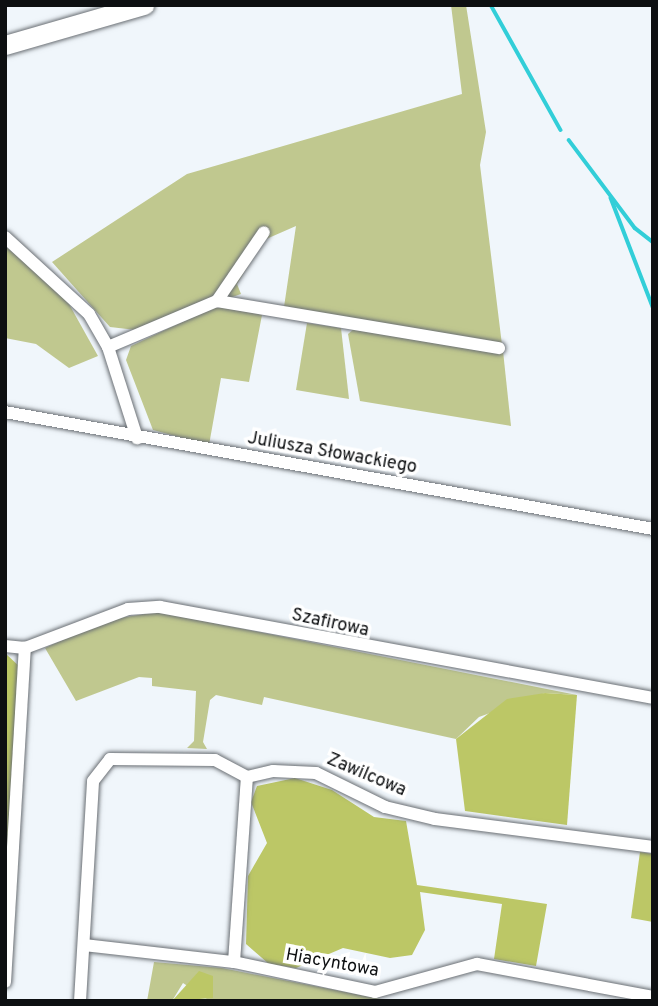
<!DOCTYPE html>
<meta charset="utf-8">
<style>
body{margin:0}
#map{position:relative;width:658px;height:1006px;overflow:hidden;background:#f0f6fb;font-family:Overpass,sans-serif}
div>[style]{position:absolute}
.green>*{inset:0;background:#c0c88f}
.forest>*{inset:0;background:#bcc766}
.stream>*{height:3.5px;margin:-1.75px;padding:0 1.75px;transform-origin:1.75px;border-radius:1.75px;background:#32ced8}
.roads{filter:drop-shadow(0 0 2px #6a6f74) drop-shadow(0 0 2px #6a6f74)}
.street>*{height:12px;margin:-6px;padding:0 6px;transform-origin:6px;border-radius:6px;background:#fff}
.secondary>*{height:19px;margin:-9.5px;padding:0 9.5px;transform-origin:9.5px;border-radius:9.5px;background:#fff}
span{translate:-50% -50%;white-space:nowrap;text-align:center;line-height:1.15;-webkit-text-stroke:7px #fff;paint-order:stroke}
.street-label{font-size:18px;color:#0d0f11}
.frame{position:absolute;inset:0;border:7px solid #0d0f11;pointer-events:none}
</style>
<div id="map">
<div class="green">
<div style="clip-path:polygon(451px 5px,466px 5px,486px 132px,480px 165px,502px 345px,284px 307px,296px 226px,264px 240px,237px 284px,241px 294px,136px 330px,110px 327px,52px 262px,187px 174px,462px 94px)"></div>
<div style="clip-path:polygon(5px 246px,64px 295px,98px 356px,69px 368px,36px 344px,5px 338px)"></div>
<div style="clip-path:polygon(235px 306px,262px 315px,249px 382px,221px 378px,209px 445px,153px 430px,126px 360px,131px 346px,212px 308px)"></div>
<div style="clip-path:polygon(307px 323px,341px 328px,349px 399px,296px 390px)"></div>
<div style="clip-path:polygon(355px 328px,503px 351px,511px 426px,360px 401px,348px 334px)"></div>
<div style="clip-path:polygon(158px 612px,577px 695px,545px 693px,479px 717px,456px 739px,264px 697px,262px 705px,216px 695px,210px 700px,203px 742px,207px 749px,187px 748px,194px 741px,196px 691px,152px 686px,152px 678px,139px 677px,76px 701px,45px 648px,106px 620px)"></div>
<div style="clip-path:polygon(154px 962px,222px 968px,391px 1001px,210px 1001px,183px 983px,172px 1001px,147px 1001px)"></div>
</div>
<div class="forest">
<div style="clip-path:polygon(5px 653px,20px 667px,5px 903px)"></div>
<div style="clip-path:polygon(545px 693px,577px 695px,567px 825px,465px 811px,456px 739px,507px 699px)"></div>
<div style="clip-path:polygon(295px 778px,332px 790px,374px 817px,406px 821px,417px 885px,547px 904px,536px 966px,494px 959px,502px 904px,420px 892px,425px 930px,412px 955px,390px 958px,343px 948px,296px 968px,269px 964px,246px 944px,248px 876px,267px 843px,251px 802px,257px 786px)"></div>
<div style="clip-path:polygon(640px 852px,653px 854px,653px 922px,631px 918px)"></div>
<div style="clip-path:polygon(199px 971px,213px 976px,213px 998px,172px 1001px)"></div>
</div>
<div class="stream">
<div style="left:491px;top:5px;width:143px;rotate:60.8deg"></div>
<div style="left:569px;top:140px;width:110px;rotate:53.1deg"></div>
<div style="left:635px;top:228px;width:23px;rotate:38deg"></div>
<div style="left:611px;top:198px;width:117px;rotate:68.9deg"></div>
</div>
<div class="roads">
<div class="street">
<div style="left:5px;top:237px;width:114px;rotate:42.5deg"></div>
<div style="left:89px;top:314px;width:38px;rotate:60deg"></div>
<div style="left:108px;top:347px;width:96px;rotate:72.3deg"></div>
<div style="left:217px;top:301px;width:286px;rotate:9.5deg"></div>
<div style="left:108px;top:347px;width:118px;rotate:-22.9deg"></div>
<div style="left:217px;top:301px;width:83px;rotate:-55.7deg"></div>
<div style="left:5px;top:412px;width:658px;rotate:10.23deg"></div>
<div style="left:5px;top:646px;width:20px;rotate:6deg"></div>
<div style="left:25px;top:648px;width:110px;rotate:-20.7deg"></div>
<div style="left:128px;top:609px;width:32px;rotate:-4deg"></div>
<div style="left:160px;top:607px;width:501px;rotate:10.46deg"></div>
<div style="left:84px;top:945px;width:151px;rotate:6.5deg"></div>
<div style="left:234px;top:962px;width:144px;rotate:12deg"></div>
<div style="left:375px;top:992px;width:106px;rotate:-15.4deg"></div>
<div style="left:477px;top:964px;width:179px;rotate:10.6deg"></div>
<div style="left:234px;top:962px;width:185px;rotate:-86deg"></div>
<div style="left:5px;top:982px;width:335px;rotate:-86.6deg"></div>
<div style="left:80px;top:1001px;width:220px;rotate:-86.6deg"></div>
<div style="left:93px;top:781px;width:28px;rotate:-52deg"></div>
<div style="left:110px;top:759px;width:105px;rotate:0.5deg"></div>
<div style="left:215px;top:760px;width:36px;rotate:28deg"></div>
<div style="left:247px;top:777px;width:27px;rotate:-13deg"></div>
<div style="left:273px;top:771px;width:43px;rotate:2.7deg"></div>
<div style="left:316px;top:773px;width:77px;rotate:26.2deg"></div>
<div style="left:385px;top:807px;width:51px;rotate:13.5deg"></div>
<div style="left:435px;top:819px;width:220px;rotate:7.3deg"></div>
</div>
<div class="secondary">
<div style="left:5px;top:45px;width:145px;rotate:-16.1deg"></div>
</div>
</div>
<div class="street-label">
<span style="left:332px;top:454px;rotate:10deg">Juliusza Słowackiego</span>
<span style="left:330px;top:624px;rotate:12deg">Szafirowa</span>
<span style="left:366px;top:776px;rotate:23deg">Zawilcowa</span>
<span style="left:332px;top:964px;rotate:10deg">Hiacyntowa</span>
</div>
<div class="frame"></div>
</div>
